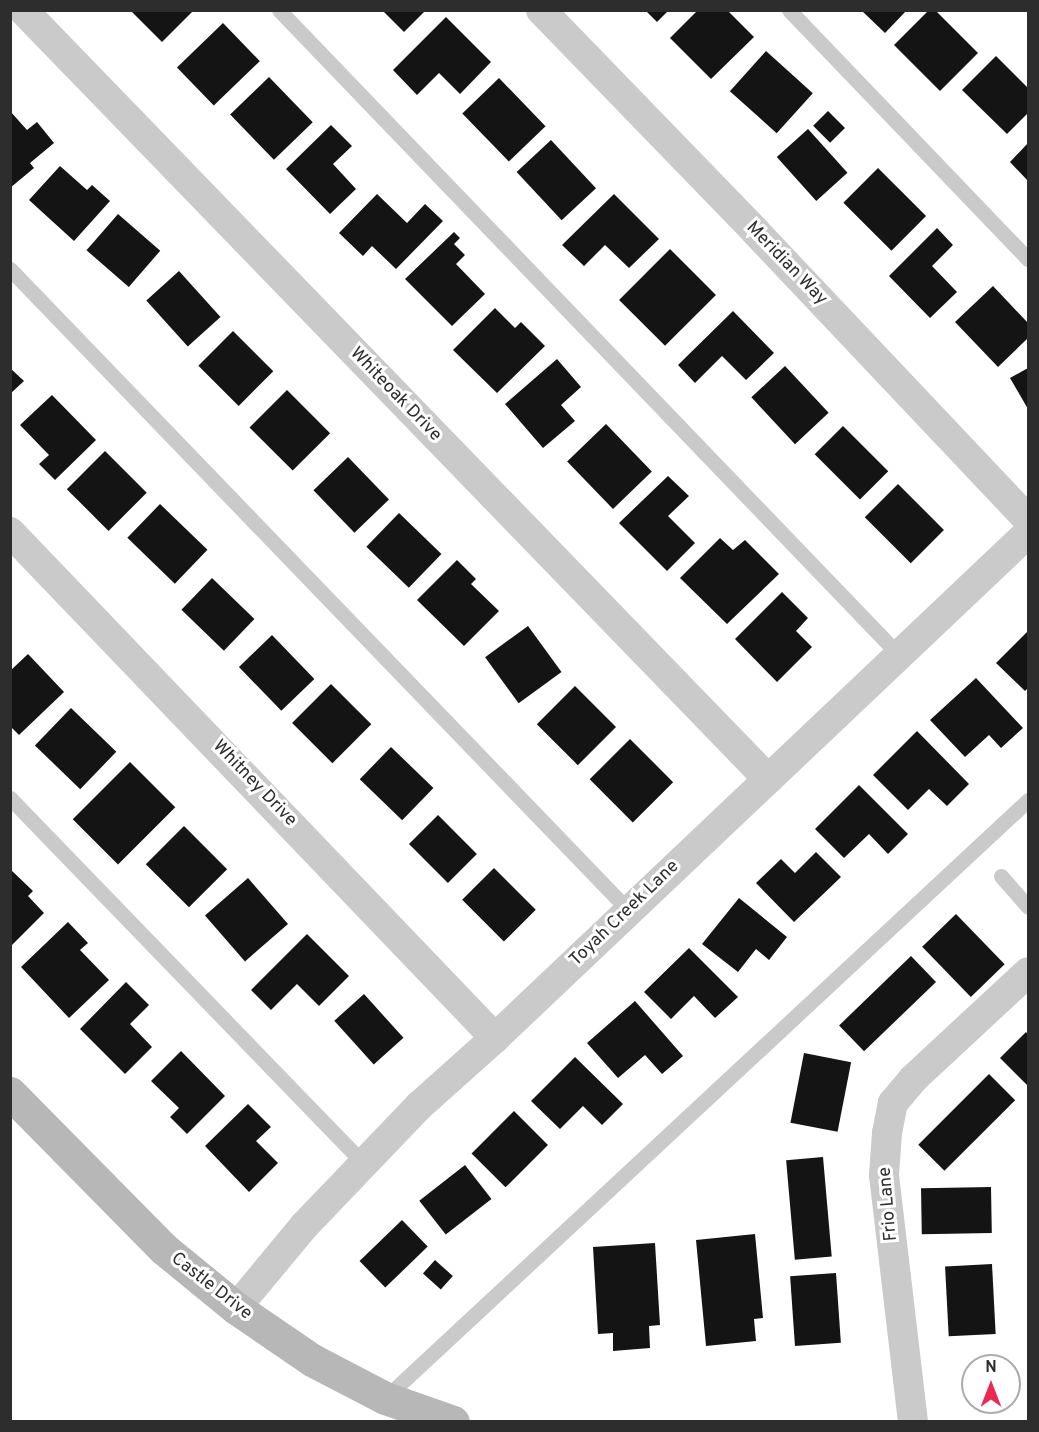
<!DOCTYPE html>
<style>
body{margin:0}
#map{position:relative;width:1039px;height:1432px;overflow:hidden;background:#fff;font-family:Overpass,sans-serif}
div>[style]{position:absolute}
.building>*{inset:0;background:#141414;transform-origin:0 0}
.lane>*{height:15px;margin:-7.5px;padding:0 7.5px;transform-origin:7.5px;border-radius:7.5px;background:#cacaca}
.street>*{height:30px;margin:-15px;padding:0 15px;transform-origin:15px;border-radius:15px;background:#cacaca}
.secondary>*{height:33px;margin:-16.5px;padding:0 16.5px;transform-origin:16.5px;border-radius:16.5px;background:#b7b7b7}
span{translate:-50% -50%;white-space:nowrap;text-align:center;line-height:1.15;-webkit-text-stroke:6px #fff;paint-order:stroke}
.street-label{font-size:18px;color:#2d2d2d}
.frame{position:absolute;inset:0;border:12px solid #2d2d2d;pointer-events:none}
.north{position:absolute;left:961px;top:1354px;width:60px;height:60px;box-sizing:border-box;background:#fff;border:2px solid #ababab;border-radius:50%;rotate:0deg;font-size:16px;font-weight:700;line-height:24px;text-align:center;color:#2d2d2d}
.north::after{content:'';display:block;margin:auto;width:21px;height:27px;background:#eb2950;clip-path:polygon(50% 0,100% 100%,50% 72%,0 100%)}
</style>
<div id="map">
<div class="building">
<div style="clip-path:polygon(130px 10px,194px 10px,162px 42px)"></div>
<div style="clip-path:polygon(382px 10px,426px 10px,404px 32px)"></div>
<div style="clip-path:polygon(645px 10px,669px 10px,657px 22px)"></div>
<div style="clip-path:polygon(698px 10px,727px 10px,754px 37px,711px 79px,670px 38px)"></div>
<div style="clip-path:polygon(861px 10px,907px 10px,885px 33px)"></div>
<div style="clip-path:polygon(929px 10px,935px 10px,978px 53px,940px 91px,894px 45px)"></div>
<div style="clip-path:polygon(446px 17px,491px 62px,460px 94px,439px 73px,417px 95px,393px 70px)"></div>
<div style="left:223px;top:23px;width:53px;height:64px;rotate:46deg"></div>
<div style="left:766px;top:51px;width:63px;height:54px;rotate:42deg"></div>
<div style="clip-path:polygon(996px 56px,1028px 88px,1028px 113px,1007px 134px,962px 90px)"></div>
<div style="left:269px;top:77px;width:63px;height:54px;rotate:46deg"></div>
<div style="left:499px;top:78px;width:67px;height:51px;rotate:46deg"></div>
<div style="clip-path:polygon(10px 111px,27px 130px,37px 122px,54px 143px,30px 163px,34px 168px,10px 188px)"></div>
<div style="left:828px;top:111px;width:24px;height:21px;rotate:45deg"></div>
<div style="clip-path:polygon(331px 125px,352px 146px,333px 164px,356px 189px,330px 214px,286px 169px)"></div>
<div style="left:808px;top:129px;width:59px;height:42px;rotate:48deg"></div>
<div style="left:551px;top:140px;width:66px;height:47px;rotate:47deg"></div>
<div style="clip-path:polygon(1028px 143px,1028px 181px,1010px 162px)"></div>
<div style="clip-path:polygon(60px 166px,87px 190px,92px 185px,110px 201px,74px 241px,29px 200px)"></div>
<div style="left:878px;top:168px;width:68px;height:49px;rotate:45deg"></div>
<div style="clip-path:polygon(377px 194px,407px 223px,425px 204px,443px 221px,396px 269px,372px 246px,363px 256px,339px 233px)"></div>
<div style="clip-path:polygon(614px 194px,659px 239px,629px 268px,605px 245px,584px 266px,562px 245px)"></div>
<div style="left:118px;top:214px;width:56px;height:48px;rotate:41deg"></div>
<div style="clip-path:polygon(937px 228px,953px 245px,932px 266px,957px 292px,930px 318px,889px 276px)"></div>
<div style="clip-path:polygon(454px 232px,460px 238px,454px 244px,465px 255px,456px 264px,485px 294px,452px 326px,405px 279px)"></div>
<div style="left:670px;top:249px;width:65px;height:72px;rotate:45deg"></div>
<div style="left:179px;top:271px;width:62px;height:44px;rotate:48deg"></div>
<div style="clip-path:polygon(993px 286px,1028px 323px,1028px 338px,998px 367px,955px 322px)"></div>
<div style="clip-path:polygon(495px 308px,515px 328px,521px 322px,545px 346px,497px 393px,453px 350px)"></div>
<div style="clip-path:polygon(733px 311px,774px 353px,746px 380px,722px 356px,695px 383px,678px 365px)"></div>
<div style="left:233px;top:331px;width:57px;height:49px;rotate:45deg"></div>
<div style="clip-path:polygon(557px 359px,581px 387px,561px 405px,575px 421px,543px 448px,505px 404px)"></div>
<div style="left:785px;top:366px;width:64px;height:46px;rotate:47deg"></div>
<div style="clip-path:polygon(10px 368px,24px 381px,10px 394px)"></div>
<div style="clip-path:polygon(1028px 368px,1028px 409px,1010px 378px)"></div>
<div style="left:287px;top:390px;width:61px;height:53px;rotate:45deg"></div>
<div style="clip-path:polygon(52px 395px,96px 440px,55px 480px,39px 464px,49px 455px,20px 425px)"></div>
<div style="left:606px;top:424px;width:66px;height:54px;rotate:46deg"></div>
<div style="left:843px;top:426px;width:64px;height:40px;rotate:45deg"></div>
<div style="left:105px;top:451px;width:59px;height:54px;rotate:45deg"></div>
<div style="left:348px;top:457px;width:59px;height:48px;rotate:46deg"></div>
<div style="clip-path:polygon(668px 476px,689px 496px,668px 516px,695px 543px,667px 571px,619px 523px)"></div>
<div style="left:898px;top:484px;width:65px;height:47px;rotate:45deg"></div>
<div style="left:160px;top:504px;width:66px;height:47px;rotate:44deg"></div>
<div style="left:399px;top:513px;width:59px;height:47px;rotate:44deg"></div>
<div style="clip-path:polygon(720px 538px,733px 550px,745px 540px,779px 574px,727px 624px,680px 578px)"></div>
<div style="clip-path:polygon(457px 560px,476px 579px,471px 584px,499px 611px,464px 646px,417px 600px)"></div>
<div style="left:212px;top:578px;width:59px;height:44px;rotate:44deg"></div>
<div style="clip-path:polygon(782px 592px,808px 618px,796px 631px,812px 647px,777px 682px,735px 639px)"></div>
<div style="left:528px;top:626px;width:57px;height:53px;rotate:54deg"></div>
<div style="clip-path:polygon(1028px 631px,1028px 688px,1025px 691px,996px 663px)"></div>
<div style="left:272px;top:635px;width:61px;height:46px;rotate:46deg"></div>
<div style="clip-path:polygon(28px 654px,64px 692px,19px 735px,10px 726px,10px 671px)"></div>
<div style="clip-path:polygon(976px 678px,1023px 728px,1001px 748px,989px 735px,965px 757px,930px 720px)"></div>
<div style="left:331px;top:684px;width:57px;height:55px;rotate:45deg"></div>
<div style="left:575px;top:686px;width:58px;height:54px;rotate:45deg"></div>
<div style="left:71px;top:708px;width:63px;height:52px;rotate:44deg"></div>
<div style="clip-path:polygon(917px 731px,969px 784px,947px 806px,929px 789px,908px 810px,873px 775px)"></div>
<div style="left:630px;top:739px;width:61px;height:57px;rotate:45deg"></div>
<div style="left:391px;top:747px;width:59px;height:45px;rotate:44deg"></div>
<div style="left:130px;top:762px;width:64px;height:81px;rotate:45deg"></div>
<div style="clip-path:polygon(859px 785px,908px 834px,888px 854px,869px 834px,844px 858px,815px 829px)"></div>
<div style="left:438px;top:815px;width:55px;height:41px;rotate:45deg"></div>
<div style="left:184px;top:826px;width:61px;height:54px;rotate:45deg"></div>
<div style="clip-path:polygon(816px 852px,841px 877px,794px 922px,756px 883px,781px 859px,795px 873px)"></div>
<div style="left:494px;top:868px;width:59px;height:45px;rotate:45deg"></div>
<div style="clip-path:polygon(10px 869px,33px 891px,28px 896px,44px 913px,10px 947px)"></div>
<div style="left:248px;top:878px;width:61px;height:57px;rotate:49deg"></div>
<div style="clip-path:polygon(739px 898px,787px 937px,769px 960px,756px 949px,738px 972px,702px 944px)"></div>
<div style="left:956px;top:914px;width:70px;height:47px;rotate:46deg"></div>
<div style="clip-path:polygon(68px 922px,88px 943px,80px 950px,109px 980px,69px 1018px,21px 967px)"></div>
<div style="clip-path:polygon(307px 934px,349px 976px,319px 1006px,297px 984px,271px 1010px,251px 990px)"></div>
<div style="clip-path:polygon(689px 948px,738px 997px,715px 1018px,694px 996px,671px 1019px,644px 992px)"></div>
<div style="left:911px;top:956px;width:36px;height:100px;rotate:46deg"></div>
<div style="clip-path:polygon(126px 982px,149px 1005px,130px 1024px,152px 1047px,125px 1074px,80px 1029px)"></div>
<div style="left:364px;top:994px;width:59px;height:40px;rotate:48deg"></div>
<div style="clip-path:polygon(635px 1001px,683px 1056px,662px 1074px,645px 1055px,618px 1078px,587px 1043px)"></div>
<div style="clip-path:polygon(1026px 1032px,1028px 1035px,1028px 1086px,1000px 1058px)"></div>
<div style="clip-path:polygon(181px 1051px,225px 1096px,187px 1134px,170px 1117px,179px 1108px,151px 1081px)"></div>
<div style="left:804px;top:1053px;width:48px;height:71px;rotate:11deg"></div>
<div style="clip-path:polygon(575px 1057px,623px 1104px,602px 1125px,583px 1106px,560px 1129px,531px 1101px)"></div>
<div style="left:989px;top:1074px;width:37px;height:100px;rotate:45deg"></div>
<div style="clip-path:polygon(248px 1104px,271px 1127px,256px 1141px,278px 1163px,249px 1192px,205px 1146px)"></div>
<div style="left:514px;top:1111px;width:48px;height:60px;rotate:45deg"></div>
<div style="left:823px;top:1157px;width:100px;height:37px;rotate:85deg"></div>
<div style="left:465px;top:1165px;width:43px;height:58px;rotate:52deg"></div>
<div style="left:991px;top:1187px;width:46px;height:70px;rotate:89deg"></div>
<div style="left:402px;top:1220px;width:37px;height:59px;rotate:46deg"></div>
<div style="clip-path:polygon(755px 1234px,763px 1318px,754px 1319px,756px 1341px,706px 1346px,696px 1240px)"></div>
<div style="clip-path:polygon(655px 1243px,660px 1325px,649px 1326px,650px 1348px,613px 1351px,613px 1333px,598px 1334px,593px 1247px)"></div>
<div style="left:435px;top:1260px;width:24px;height:18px;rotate:42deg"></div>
<div style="left:992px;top:1264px;width:70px;height:47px;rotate:87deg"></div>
<div style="left:836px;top:1273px;width:70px;height:46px;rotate:86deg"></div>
</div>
<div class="lane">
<div style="left:279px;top:10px;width:895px;rotate:46.13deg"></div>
<div style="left:789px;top:10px;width:345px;rotate:46.2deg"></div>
<div style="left:10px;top:269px;width:892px;rotate:46.04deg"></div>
<div style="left:10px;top:798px;width:509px;rotate:45.95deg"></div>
<div style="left:1001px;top:876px;width:41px;rotate:48.9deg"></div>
<div style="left:385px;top:1398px;width:878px;rotate:-42.92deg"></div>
</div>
<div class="street">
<div style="left:23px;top:10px;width:1071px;rotate:45.91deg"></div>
<div style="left:541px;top:10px;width:308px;rotate:45.9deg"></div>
<div style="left:755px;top:231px;width:398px;rotate:46.6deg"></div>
<div style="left:10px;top:532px;width:701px;rotate:46.21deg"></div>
<div style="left:236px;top:1308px;width:107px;rotate:-50.3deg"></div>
<div style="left:304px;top:1226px;width:166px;rotate:-46.2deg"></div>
<div style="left:419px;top:1106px;width:102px;rotate:-41.8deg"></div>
<div style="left:495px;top:1038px;width:734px;rotate:-43.45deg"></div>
<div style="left:913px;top:1422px;width:249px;rotate:-96.7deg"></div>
<div style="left:884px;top:1175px;width:42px;rotate:-85.9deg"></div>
<div style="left:887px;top:1133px;width:31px;rotate:-79deg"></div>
<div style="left:893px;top:1103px;width:31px;rotate:-50deg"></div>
<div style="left:913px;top:1079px;width:157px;rotate:-42.9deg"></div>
</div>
<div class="secondary">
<div style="left:10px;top:1093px;width:219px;rotate:45.4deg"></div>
<div style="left:164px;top:1249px;width:93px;rotate:39.3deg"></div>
<div style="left:236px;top:1308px;width:92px;rotate:34.4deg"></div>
<div style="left:312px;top:1360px;width:82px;rotate:27.5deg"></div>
<div style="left:385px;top:1398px;width:72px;rotate:19.4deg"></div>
</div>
<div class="street-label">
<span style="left:786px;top:264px;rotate:46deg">Meridian Way</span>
<span style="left:395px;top:395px;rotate:46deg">Whiteoak Drive</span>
<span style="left:254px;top:784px;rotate:46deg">Whitney Drive</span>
<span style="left:625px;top:914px;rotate:-44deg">Toyah Creek Lane</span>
<span style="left:889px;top:1204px;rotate:-95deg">Frio Lane</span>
<span style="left:211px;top:1287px;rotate:38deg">Castle Drive</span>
</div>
<div class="frame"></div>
<div class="north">N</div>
</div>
